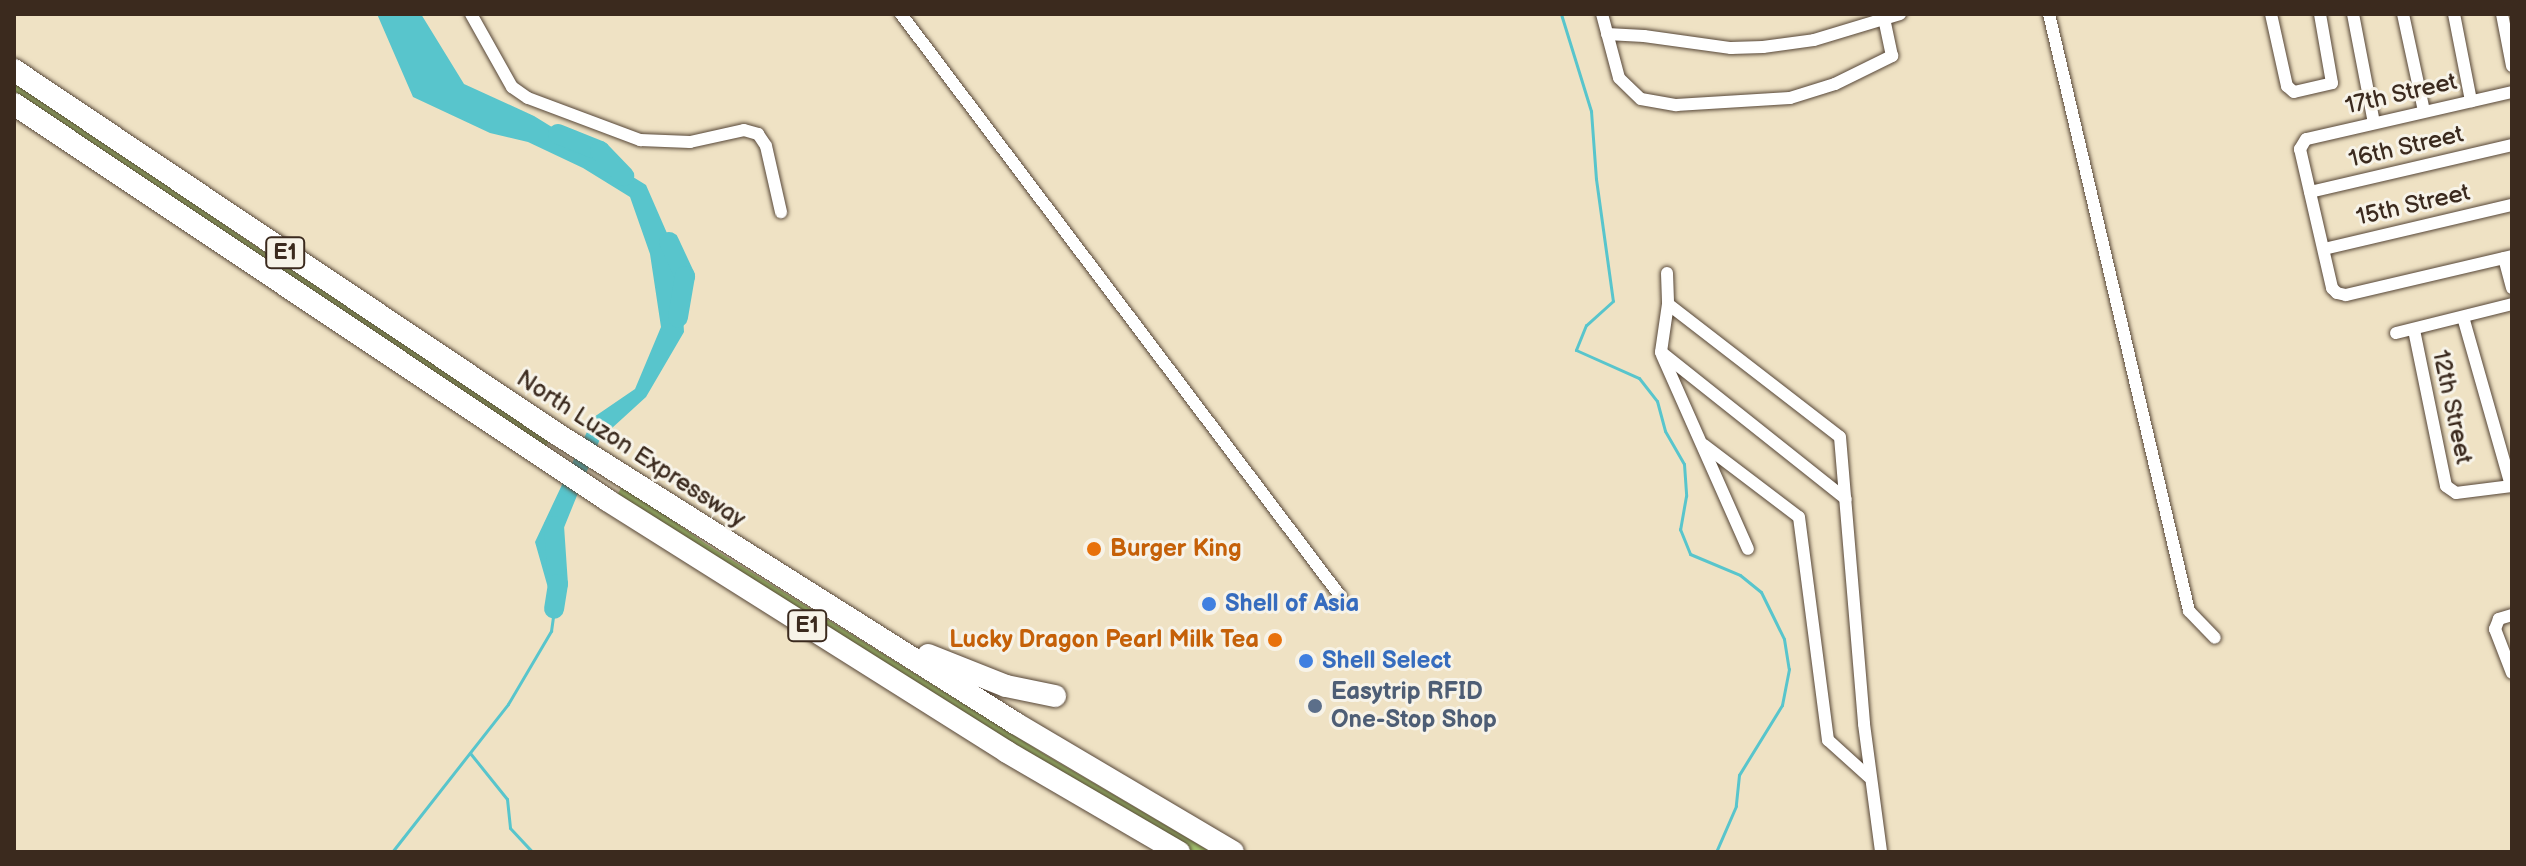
<!DOCTYPE html>
<style>
body{margin:0}
#map{position:relative;width:2526px;height:866px;overflow:hidden;background:#efe2c4;font-family:"Balsamiq Sans",sans-serif}
div>[style]{position:absolute}
.green>*{inset:0;background:#a4c66f}
.water>*{inset:0;background:#58c5cc}
.stream>*{height:3px;margin:-1.5px;padding:0 1.5px;transform-origin:1.5px;border-radius:1.5px;background:#58c5cc}
.river>*{height:20px;margin:-10px;padding:0 10px;transform-origin:10px;border-radius:10px;background:#58c5cc}
.roads{filter:drop-shadow(0 0 2px #564637) drop-shadow(0 0 2px #564637)}
.street>*{height:12px;margin:-6px;padding:0 6px;transform-origin:6px;border-radius:6px;background:#fff}
.highway>*{height:22px;margin:-11px;padding:0 11px;transform-origin:11px;border-radius:11px;background:#fff}
.dots>*{width:22px;height:22px;translate:-50% -50%;box-sizing:border-box;border:4px solid #f7f3e8;border-radius:50%}
span{translate:-50% -50%;white-space:nowrap;text-align:center;line-height:1.15;-webkit-text-stroke:6px #f7f3e8;paint-order:stroke}
.shield-label span{padding:2px 6px;background:#f7f3e8;border:2px solid;border-radius:6px;-webkit-text-stroke-width:0}
.shield-label{font-size:22px;color:#3b2a1e;font-weight:700}
.street-label{font-size:24px;color:#3b2a1e}
.food-label{font-size:24px;color:#c56008;font-weight:700}
.left{translate:0 -50%;text-align:left}
.right{translate:-100% -50%;text-align:right}
.shop-label{font-size:24px;color:#366cbe;font-weight:700}
.service-label{font-size:24px;color:#4e5e75;font-weight:700}
.frame{position:absolute;inset:0;border:16px solid #3b2a1e;pointer-events:none}
</style>
<div id="map">
<div class="green">
<div style="clip-path:polygon(14px 79px,251px 243px,550px 440px,544px 449px,117px 161px,14px 91px)"></div>
<div style="clip-path:polygon(623px 485px,706px 544px,1044px 754px,1211px 852px,1188px 852px,1160px 836px,617px 495px)"></div>
</div>
<div class="water">
<div style="clip-path:polygon(377px 14px,421px 14px,464px 84px,534px 116px,646px 185px,680px 263px,684px 332px,646px 397px,600px 439px,550px 562px,554px 609px,535px 542px,594px 417px,635px 389px,661px 327px,650px 254px,630px 197px,583px 168px,528px 142px,490px 133px,413px 97px)"></div>
</div>
<div class="stream">
<div style="left:1561px;top:14px;width:102px;rotate:72.8deg"></div>
<div style="left:1591px;top:111px;width:68px;rotate:85.8deg"></div>
<div style="left:1596px;top:179px;width:123px;rotate:82.1deg"></div>
<div style="left:1613px;top:301px;width:36px;rotate:138deg"></div>
<div style="left:1586px;top:325px;width:27px;rotate:112deg"></div>
<div style="left:1576px;top:350px;width:69px;rotate:24deg"></div>
<div style="left:1639px;top:378px;width:29px;rotate:52deg"></div>
<div style="left:1657px;top:401px;width:31px;rotate:75deg"></div>
<div style="left:1665px;top:431px;width:38px;rotate:60deg"></div>
<div style="left:1684px;top:464px;width:32px;rotate:86deg"></div>
<div style="left:1686px;top:496px;width:34px;rotate:100deg"></div>
<div style="left:1680px;top:529px;width:27px;rotate:68deg"></div>
<div style="left:1690px;top:554px;width:54px;rotate:22.8deg"></div>
<div style="left:1740px;top:575px;width:27px;rotate:39deg"></div>
<div style="left:1761px;top:592px;width:52px;rotate:63.9deg"></div>
<div style="left:1784px;top:639px;width:30px;rotate:81deg"></div>
<div style="left:1789px;top:669px;width:37px;rotate:101deg"></div>
<div style="left:1782px;top:705px;width:82px;rotate:121.6deg"></div>
<div style="left:1739px;top:775px;width:31px;rotate:96deg"></div>
<div style="left:1736px;top:806px;width:50px;rotate:113.5deg"></div>
<div style="left:470px;top:753px;width:59px;rotate:51.2deg"></div>
<div style="left:507px;top:799px;width:29px;rotate:84deg"></div>
<div style="left:510px;top:828px;width:33px;rotate:47deg"></div>
<div style="left:392px;top:852px;width:188px;rotate:-51.9deg"></div>
<div style="left:508px;top:704px;width:85px;rotate:-59.5deg"></div>
<div style="left:551px;top:631px;width:22px;rotate:-82deg"></div>
</div>
<div class="river">
<div style="left:558px;top:134px;width:45px;rotate:22deg"></div>
<div style="left:600px;top:151px;width:35px;rotate:46deg"></div>
<div style="left:669px;top:242px;width:38px;rotate:65deg"></div>
<div style="left:685px;top:276px;width:42px;rotate:99.7deg"></div>
<div style="left:554px;top:526px;width:58px;rotate:86.1deg"></div>
<div style="left:558px;top:584px;width:25px;rotate:99deg"></div>
</div>
<div class="roads">
<div class="street">
<div style="left:471px;top:14px;width:84px;rotate:60.7deg"></div>
<div style="left:512px;top:87px;width:19px;rotate:35deg"></div>
<div style="left:528px;top:98px;width:120px;rotate:20.6deg"></div>
<div style="left:640px;top:140px;width:50px;rotate:2.3deg"></div>
<div style="left:690px;top:142px;width:55px;rotate:-12.5deg"></div>
<div style="left:744px;top:130px;width:15px;rotate:16deg"></div>
<div style="left:758px;top:134px;width:14px;rotate:56deg"></div>
<div style="left:766px;top:146px;width:68px;rotate:77.2deg"></div>
<div style="left:901px;top:14px;width:730px;rotate:52.96deg"></div>
<div style="left:1602px;top:14px;width:66px;rotate:75.1deg"></div>
<div style="left:1619px;top:78px;width:30px;rotate:44deg"></div>
<div style="left:1641px;top:99px;width:36px;rotate:10deg"></div>
<div style="left:1676px;top:105px;width:114px;rotate:-3.5deg"></div>
<div style="left:1790px;top:98px;width:47px;rotate:-17.3deg"></div>
<div style="left:1835px;top:84px;width:64px;rotate:-26.2deg"></div>
<div style="left:1892px;top:56px;width:38px;rotate:-102deg"></div>
<div style="left:2049px;top:14px;width:613px;rotate:76.8deg"></div>
<div style="left:2189px;top:611px;width:37px;rotate:46deg"></div>
<div style="left:2271px;top:14px;width:74px;rotate:77.5deg"></div>
<div style="left:2287px;top:86px;width:9px;rotate:41deg"></div>
<div style="left:2294px;top:92px;width:39px;rotate:-13deg"></div>
<div style="left:2332px;top:83px;width:70px;rotate:-99.9deg"></div>
<div style="left:2353px;top:14px;width:111px;rotate:79.1deg"></div>
<div style="left:2403px;top:14px;width:99px;rotate:77.8deg"></div>
<div style="left:2454px;top:14px;width:89px;rotate:78.9deg"></div>
<div style="left:2502px;top:14px;width:53px;rotate:79.1deg"></div>
<div style="left:1607px;top:34px;width:37px;rotate:3deg"></div>
<div style="left:1644px;top:36px;width:88px;rotate:7.9deg"></div>
<div style="left:1731px;top:48px;width:32px;rotate:-2deg"></div>
<div style="left:1763px;top:47px;width:51px;rotate:-7.8deg"></div>
<div style="left:1814px;top:40px;width:90px;rotate:-16.8deg"></div>
<div style="left:2512px;top:92px;width:211px;rotate:167.1deg"></div>
<div style="left:2306px;top:139px;width:12px;rotate:121deg"></div>
<div style="left:2300px;top:149px;width:143px;rotate:77deg"></div>
<div style="left:2332px;top:288px;width:7px;rotate:45deg"></div>
<div style="left:2337px;top:293px;width:9px;rotate:13deg"></div>
<div style="left:2346px;top:295px;width:171px;rotate:-13.2deg"></div>
<div style="left:2310px;top:192px;width:207px;rotate:-13.1deg"></div>
<div style="left:2324px;top:249px;width:193px;rotate:-13.2deg"></div>
<div style="left:2504px;top:258px;width:31px;rotate:75deg"></div>
<div style="left:1667px;top:273px;width:31px;rotate:88deg"></div>
<div style="left:1668px;top:304px;width:49px;rotate:98.3deg"></div>
<div style="left:1661px;top:352px;width:236px;rotate:38.5deg"></div>
<div style="left:1668px;top:304px;width:217px;rotate:37.7deg"></div>
<div style="left:1840px;top:437px;width:288px;rotate:85.2deg"></div>
<div style="left:1864px;top:724px;width:129px;rotate:82.4deg"></div>
<div style="left:2463px;top:317px;width:176px;rotate:74.1deg"></div>
<div style="left:2414px;top:330px;width:159px;rotate:78.4deg"></div>
<div style="left:2446px;top:486px;width:12px;rotate:35deg"></div>
<div style="left:2456px;top:493px;width:56px;rotate:-7.1deg"></div>
<div style="left:2396px;top:333px;width:120px;rotate:-14deg"></div>
<div style="left:1662px;top:355px;width:212px;rotate:66.1deg"></div>
<div style="left:1704px;top:445px;width:119px;rotate:37.2deg"></div>
<div style="left:1799px;top:517px;width:225px;rotate:82.6deg"></div>
<div style="left:1828px;top:740px;width:55px;rotate:42.1deg"></div>
<div style="left:2512px;top:615px;width:14px;rotate:163deg"></div>
<div style="left:2499px;top:619px;width:11px;rotate:112deg"></div>
<div style="left:2495px;top:629px;width:47px;rotate:68.9deg"></div>
</div>
<div class="highway">
<div style="left:14px;top:70px;width:654px;rotate:33.84deg"></div>
<div style="left:557px;top:434px;width:542px;rotate:32.25deg"></div>
<div style="left:1015px;top:723px;width:253px;rotate:30.6deg"></div>
<div style="left:14px;top:104px;width:713px;rotate:33.73deg"></div>
<div style="left:607px;top:500px;width:473px;rotate:32.2deg"></div>
<div style="left:1007px;top:752px;width:199px;rotate:30.2deg"></div>
<div style="left:928px;top:655px;width:84px;rotate:21.7deg"></div>
<div style="left:1006px;top:686px;width:50px;rotate:11.5deg"></div>
</div>
</div>
<div class="dots">
<div style="left:1094px;top:549px;background:#e8710a"></div>
<div style="left:1209px;top:604px;background:#3f7fe0"></div>
<div style="left:1275px;top:640px;background:#e8710a"></div>
<div style="left:1306px;top:661px;background:#3f7fe0"></div>
<div style="left:1315px;top:706px;background:#5c6f8a"></div>
</div>
<div class="shield-label">
<span style="left:285px;top:253px">E1</span>
<span style="left:807px;top:626px">E1</span>
</div>
<div class="street-label">
<span style="left:2401px;top:94px;rotate:-13deg">17th Street</span>
<span style="left:2406px;top:147px;rotate:-13deg">16th Street</span>
<span style="left:2413px;top:205px;rotate:-13deg">15th Street</span>
<span style="left:2452px;top:407px;rotate:78deg">12th Street</span>
<span style="left:631px;top:449px;rotate:33deg">North Luzon Expressway</span>
</div>
<div class="food-label">
<span class="left" style="left:1110px;top:549px">Burger King</span>
<span class="right" style="left:1259px;top:640px">Lucky Dragon Pearl Milk Tea</span>
</div>
<div class="shop-label">
<span class="left" style="left:1225px;top:604px">Shell of Asia</span>
<span class="left" style="left:1322px;top:661px">Shell Select</span>
</div>
<div class="service-label">
<span class="left" style="left:1331px;top:706px">Easytrip RFID<br>One-Stop Shop</span>
</div>
<div class="frame"></div>
</div>
